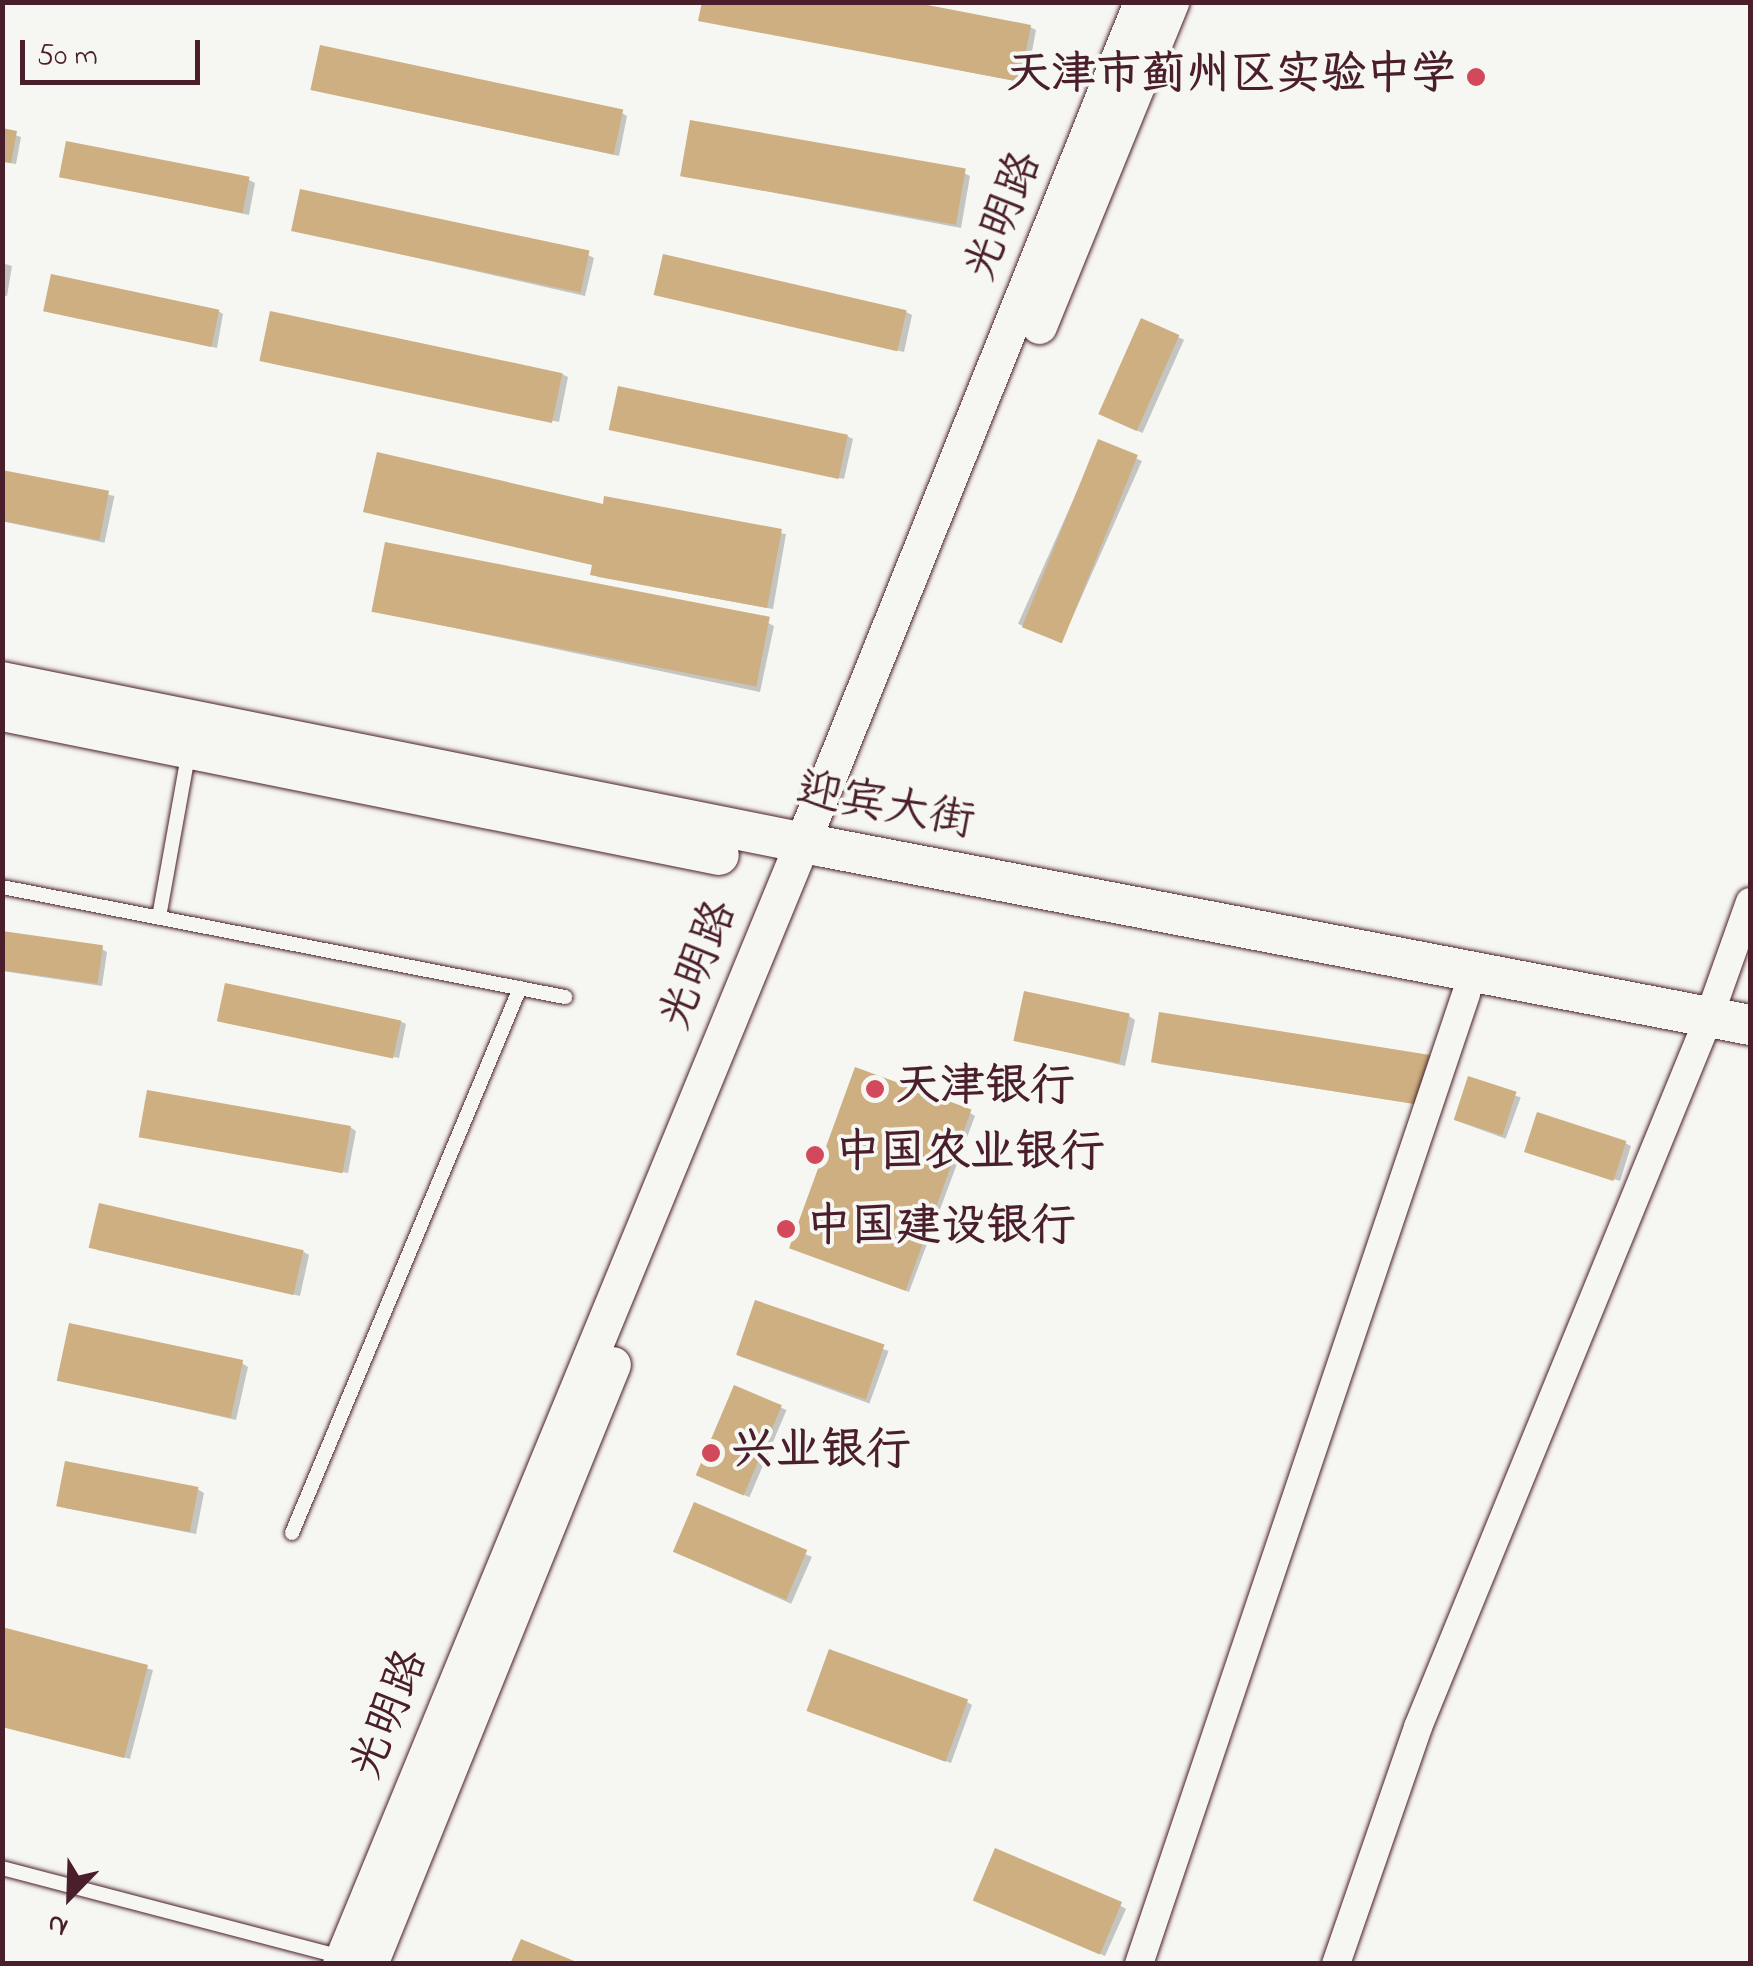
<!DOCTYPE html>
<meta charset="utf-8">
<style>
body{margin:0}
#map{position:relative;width:1753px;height:1966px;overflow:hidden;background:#f6f6f2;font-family:"Indie Flower","LXGW WenKai TC",sans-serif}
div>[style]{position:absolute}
.shadow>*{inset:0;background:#0003;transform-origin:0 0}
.building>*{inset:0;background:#cdaf81;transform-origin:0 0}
.roads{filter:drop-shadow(0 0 2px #4a1f2b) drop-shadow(0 0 2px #4a1f2b)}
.service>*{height:14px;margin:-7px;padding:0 7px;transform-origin:7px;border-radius:7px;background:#f6f6f2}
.minor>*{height:28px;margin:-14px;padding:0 14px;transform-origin:14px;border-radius:14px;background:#f6f6f2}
.tertiary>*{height:35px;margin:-17.5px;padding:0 17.5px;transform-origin:17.5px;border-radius:17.5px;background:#f6f6f2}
.secondary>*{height:40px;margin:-20px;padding:0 20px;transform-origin:20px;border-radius:20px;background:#f6f6f2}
.dots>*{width:28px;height:28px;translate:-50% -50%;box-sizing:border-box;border:5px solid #f6f6f2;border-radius:50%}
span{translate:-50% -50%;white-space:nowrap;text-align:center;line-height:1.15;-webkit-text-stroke:8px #f6f6f2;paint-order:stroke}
.poi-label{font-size:45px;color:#4a1f2b;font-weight:700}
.right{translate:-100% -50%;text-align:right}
.left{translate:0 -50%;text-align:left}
.street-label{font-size:45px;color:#4a1f2b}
.frame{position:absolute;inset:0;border:5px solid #4a1f2b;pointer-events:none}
.north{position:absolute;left:20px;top:1846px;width:100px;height:100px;-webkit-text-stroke:8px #f6f6f2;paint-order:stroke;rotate:203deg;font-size:28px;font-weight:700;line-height:40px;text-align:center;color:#4a1f2b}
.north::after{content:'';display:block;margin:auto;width:35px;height:45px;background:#4a1f2b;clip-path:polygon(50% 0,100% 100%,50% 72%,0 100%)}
.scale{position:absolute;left:20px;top:40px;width:180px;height:45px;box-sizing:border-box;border:5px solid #4a1f2b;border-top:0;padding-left:12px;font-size:30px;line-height:35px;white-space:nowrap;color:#4a1f2b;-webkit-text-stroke:8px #f6f6f2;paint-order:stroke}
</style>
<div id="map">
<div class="shadow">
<div style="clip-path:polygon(701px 20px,1030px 27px,1036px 30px,1026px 83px)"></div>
<div style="clip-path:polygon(318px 91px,622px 113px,627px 116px,619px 156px)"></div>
<div style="clip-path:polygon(2px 131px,21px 137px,16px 164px,2px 162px)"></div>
<div style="clip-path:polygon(964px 173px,970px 176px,961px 228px,682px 175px)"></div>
<div style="clip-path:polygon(62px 176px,249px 180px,255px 183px,249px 215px)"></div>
<div style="clip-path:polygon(294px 230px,588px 255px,594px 258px,585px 296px)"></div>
<div style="clip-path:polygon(2px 263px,12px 266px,7px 296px,2px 295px)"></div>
<div style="clip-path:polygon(656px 294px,906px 312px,912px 315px,904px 352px)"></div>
<div style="clip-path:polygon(46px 310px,218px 311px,223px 314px,217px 348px)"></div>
<div style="left:1142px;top:321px;width:46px;height:102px;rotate:24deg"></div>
<div style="clip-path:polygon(263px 360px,562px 374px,568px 377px,559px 422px)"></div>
<div style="clip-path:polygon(612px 429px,847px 436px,853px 439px,844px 479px)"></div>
<div style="left:1099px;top:442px;width:47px;height:199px;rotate:24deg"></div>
<div style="left:2px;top:472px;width:115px;height:48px;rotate:12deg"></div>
<div style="clip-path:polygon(605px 507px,786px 534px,773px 609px,598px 577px,592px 574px,594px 565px,366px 511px)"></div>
<div style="clip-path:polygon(374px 611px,768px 623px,774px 626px,760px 692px)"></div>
<div style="clip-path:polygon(2px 933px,102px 949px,107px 952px,102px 986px,2px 971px)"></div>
<div style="clip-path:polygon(1161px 1015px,1430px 1106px,1159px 1064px,1153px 1061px)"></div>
<div style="clip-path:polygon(1129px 1016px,1135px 1020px,1125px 1066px,1017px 1040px)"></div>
<div style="clip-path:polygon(400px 1021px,406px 1024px,399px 1058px,226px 1023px)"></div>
<div style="left:1470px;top:1079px;width:54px;height:44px;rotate:20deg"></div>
<div style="clip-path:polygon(970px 1113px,975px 1116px,909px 1292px,796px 1250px)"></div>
<div style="clip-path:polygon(350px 1127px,356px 1131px,348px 1173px,142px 1135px)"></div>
<div style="clip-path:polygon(1625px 1143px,1631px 1146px,1620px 1181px,1533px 1154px)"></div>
<div style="clip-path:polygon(101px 1206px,304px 1252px,309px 1255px,300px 1296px,97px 1250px)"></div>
<div style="left:757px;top:1303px;width:140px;height:56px;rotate:20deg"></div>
<div style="clip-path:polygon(242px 1363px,248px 1367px,236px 1420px,59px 1380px)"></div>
<div style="left:735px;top:1388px;width:56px;height:95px;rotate:23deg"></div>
<div style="clip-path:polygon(67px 1464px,199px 1490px,204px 1493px,196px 1534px,65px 1508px)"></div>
<div style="left:695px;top:1505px;width:128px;height:51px;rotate:24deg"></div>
<div style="clip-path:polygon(2px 1630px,153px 1670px,130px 1759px,2px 1726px)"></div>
<div style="clip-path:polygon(967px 1702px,972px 1705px,951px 1763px,815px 1713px)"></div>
<div style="clip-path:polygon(981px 1902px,1121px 1906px,1126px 1909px,1105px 1956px)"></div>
</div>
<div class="building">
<div style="clip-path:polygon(702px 2px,912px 2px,1031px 25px,1020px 82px,698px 21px)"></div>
<div style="left:320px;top:45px;width:310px;height:46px;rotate:12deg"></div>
<div style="left:690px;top:120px;width:280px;height:57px;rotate:10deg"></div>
<div style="clip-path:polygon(2px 128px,17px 131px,11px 163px,2px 161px)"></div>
<div style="left:66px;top:141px;width:187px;height:37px;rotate:11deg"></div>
<div style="left:300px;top:189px;width:296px;height:43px;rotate:12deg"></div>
<div style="left:663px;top:254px;width:250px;height:42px;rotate:13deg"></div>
<div style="left:51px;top:274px;width:172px;height:38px;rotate:12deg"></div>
<div style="left:270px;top:311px;width:299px;height:51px;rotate:12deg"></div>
<div style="left:1141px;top:318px;width:42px;height:105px;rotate:24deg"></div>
<div style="left:618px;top:386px;width:235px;height:45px;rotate:12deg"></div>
<div style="left:1098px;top:439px;width:43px;height:203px;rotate:22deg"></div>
<div style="clip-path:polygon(377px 452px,603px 504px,604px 496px,782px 529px,767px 608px,590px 575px,592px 565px,363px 512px)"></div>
<div style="left:2px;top:470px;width:109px;height:50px;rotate:11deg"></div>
<div style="left:385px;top:542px;width:392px;height:71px;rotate:11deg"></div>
<div style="left:2px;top:931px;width:102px;height:39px;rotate:8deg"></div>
<div style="left:225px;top:983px;width:180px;height:39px;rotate:12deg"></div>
<div style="left:1024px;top:991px;width:108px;height:51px;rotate:12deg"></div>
<div style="left:1159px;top:1012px;width:276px;height:51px;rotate:9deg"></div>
<div style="left:855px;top:1067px;width:124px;height:193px;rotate:20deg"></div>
<div style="left:1468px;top:1076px;width:51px;height:46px;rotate:18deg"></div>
<div style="left:147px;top:1090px;width:207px;height:48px;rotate:10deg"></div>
<div style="left:1537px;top:1112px;width:94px;height:42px;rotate:18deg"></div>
<div style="left:99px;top:1203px;width:210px;height:46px;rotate:13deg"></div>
<div style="left:755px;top:1300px;width:137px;height:58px;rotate:19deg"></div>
<div style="left:69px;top:1323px;width:178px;height:59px;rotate:12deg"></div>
<div style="left:734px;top:1385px;width:52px;height:98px;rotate:23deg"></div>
<div style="left:65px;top:1461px;width:136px;height:46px;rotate:11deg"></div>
<div style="left:694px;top:1502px;width:123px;height:54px;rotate:23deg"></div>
<div style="clip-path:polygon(2px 1627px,148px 1665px,124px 1758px,2px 1727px)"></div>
<div style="left:829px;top:1649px;width:148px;height:66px;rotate:20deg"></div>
<div style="left:995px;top:1848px;width:138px;height:57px;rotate:23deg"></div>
<div style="clip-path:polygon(521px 1939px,579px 1963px,579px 1964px,510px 1964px)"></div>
</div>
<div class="roads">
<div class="service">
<div style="left:2px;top:887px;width:574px;rotate:11.06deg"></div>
<div style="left:159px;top:917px;width:170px;rotate:-79.8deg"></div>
<div style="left:292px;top:1533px;width:591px;rotate:-67.3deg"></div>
<div style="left:2px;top:1868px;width:351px;rotate:14.7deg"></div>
</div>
<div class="minor">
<div style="left:1139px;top:1964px;width:1024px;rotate:-71.37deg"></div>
<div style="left:1336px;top:1964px;width:251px;rotate:-70.9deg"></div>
<div style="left:1418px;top:1727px;width:767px;rotate:-67.71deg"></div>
<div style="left:1709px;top:1017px;width:122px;rotate:-70.4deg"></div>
</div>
<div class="tertiary">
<div style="left:1039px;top:326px;width:350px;rotate:-67.8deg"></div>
<div style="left:340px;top:1964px;width:1212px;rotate:-67.6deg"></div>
<div style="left:802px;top:843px;width:907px;rotate:-68.05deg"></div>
<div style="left:370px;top:1964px;width:647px;rotate:-67.95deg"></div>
</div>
<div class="secondary">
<div style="left:2px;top:682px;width:838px;rotate:11.35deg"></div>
<div style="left:824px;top:847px;width:943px;rotate:10.88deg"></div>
<div style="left:2px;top:711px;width:731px;rotate:11.36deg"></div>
</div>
</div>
<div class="dots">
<div style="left:1476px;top:77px;background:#d1495b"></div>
<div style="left:875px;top:1089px;background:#d1495b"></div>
<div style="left:815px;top:1155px;background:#d1495b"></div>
<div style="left:786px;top:1229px;background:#d1495b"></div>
<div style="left:711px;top:1453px;background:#d1495b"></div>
</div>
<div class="poi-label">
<span class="right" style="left:1456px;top:77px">天津市蓟州区实验中学</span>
<span class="left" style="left:895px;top:1089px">天津银行</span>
<span class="left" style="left:835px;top:1155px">中国农业银行</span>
<span class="left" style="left:806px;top:1229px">中国建设银行</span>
<span class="left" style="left:731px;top:1453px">兴业银行</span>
</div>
<div class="street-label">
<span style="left:1005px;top:217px;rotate:-68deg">光明路</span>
<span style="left:885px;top:808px;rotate:11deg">迎宾大街</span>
<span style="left:700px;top:966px;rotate:-68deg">光明路</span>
<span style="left:391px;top:1715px;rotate:-68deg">光明路</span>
</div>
<div class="frame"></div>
<div class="north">N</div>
<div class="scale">50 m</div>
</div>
